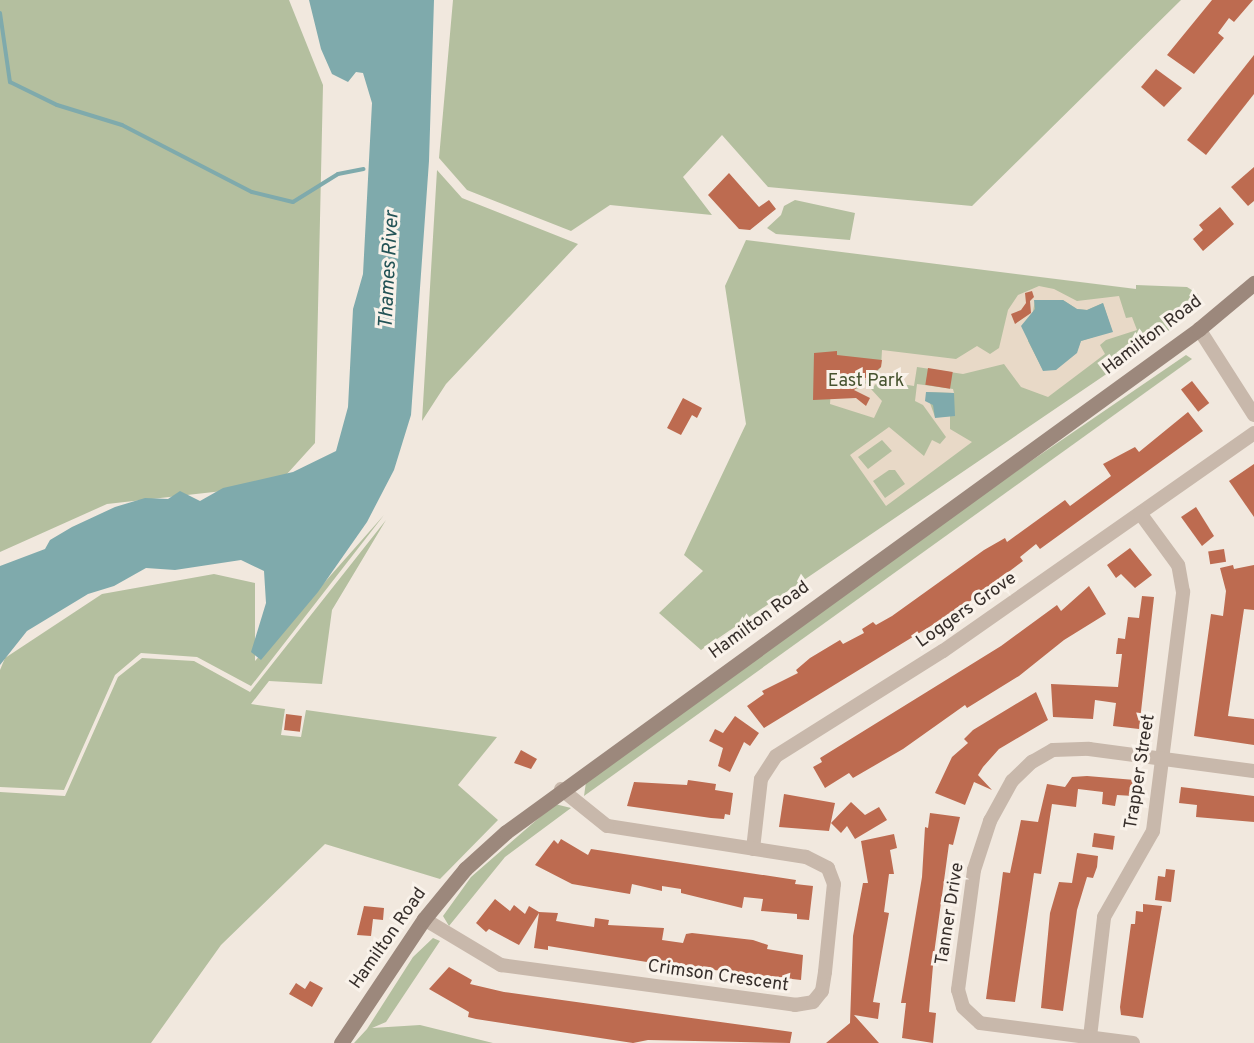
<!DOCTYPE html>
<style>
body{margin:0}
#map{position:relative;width:1254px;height:1043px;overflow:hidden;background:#f1e8de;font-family:Overpass,sans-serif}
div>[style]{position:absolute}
.green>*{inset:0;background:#b4bf9f}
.plaza>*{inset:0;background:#e8d9c7}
.water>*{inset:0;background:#7faaac}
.stream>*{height:4px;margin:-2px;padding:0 2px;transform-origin:2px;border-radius:2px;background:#7faaac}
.building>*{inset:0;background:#bd6b50;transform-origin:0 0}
.minor>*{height:14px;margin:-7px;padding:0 7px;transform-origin:7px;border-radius:7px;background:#c8b8ab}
.secondary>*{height:15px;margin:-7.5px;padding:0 7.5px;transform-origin:7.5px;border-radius:7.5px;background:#9c887c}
span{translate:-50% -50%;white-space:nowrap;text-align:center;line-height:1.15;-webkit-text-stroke:6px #f9f2ea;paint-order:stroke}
.street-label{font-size:18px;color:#362e2a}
.park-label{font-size:18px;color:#46532f}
.water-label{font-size:20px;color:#225255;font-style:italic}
</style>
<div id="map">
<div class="green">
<div style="clip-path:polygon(0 0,289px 0,323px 85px,315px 443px,277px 485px,107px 504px,0 552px)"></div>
<div style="clip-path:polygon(453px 0,1181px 0,972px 206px,768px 187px,722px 135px,683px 177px,712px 215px,610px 205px,571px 231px,467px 190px,439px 158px)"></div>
<div style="clip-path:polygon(437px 170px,462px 198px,578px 244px,446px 384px,422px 421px)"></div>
<div style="clip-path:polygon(795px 200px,855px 213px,850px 240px,776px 234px,767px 228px,781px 215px,784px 206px)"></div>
<div style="clip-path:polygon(746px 240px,1136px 289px,1136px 285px,1187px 287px,1198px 294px,1201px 306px,1155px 341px,701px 650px,659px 613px,703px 571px,684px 555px,746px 424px,725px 286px)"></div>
<div style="clip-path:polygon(1186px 355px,1192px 359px,584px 796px,586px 782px,901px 550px)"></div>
<div style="clip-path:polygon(384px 515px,251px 686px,197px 657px,141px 653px,115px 675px,64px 790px,0 787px,0 670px,5px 658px,102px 594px,214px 574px,255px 583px,255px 661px)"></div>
<div style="clip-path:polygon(386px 520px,332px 610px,322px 684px,269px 681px,251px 704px,285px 709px,281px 735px,301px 737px,306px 710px,497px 737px,458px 785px,498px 820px,440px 879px,325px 844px,221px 945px,151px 1043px,0 1043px,0 792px,65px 796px,118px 677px,142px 658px,194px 661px,250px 692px)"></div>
<div style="clip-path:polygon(555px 804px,571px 808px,505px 857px,449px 926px,443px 916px,471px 877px)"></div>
<div style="clip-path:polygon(433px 938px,440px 941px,386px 1022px,372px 1028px,420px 1025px,493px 1043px,354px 1043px,367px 1029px,413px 957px)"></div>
</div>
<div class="plaza">
<div style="clip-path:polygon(evenodd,1039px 286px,1054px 289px,1077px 301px,1119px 296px,1126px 318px,1132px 317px,1137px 330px,1106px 340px,1100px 345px,1105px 354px,1048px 397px,1021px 387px,1004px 364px,963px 374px,917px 367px,914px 386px,902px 384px,892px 389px,882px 378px,871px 389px,882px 401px,874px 418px,830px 404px,831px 389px,860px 389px,875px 374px,881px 367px,882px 350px,956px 359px,977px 346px,990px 354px,999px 348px,1008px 310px,1018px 295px,1039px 286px,1035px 300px,1063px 300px,1077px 309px,1087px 310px,1103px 303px,1112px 331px,1081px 341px,1076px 353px,1043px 370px,1028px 341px,1035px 300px)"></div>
<div style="clip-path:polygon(evenodd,917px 384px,953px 389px,954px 393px,926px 392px,935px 417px,950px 416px,950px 429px,972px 442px,886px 506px,850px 455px,889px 427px,924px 456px,932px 440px,940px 444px,946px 437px,923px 405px,915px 401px,917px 384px,882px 440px,892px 451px,868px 469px,858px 457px,882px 440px,917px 384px,889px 470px,895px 470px,905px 484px,885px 498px,873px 481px,889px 470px)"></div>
</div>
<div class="water">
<div style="clip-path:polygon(309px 0,434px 0,429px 161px,411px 415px,394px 470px,367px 522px,318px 592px,261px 660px,251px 652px,266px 603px,264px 571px,241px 560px,175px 570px,146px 568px,114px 586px,88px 594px,27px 631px,0 665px,0 566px,45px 549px,50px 540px,72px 527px,115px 507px,145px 498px,168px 499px,180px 491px,200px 501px,223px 488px,293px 472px,336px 451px,348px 407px,353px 309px,363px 274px,372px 103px,363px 73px,356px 72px,348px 82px,332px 74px,321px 49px)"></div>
<div style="clip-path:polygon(1034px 300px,1063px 300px,1077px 309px,1087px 310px,1103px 303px,1113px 332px,1081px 341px,1077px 353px,1056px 370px,1043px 371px,1021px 326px,1035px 309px)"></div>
<div style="clip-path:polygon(926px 392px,954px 393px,955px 416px,935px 418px,933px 405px,925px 401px)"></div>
</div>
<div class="stream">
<div style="left:0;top:13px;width:70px;rotate:81.8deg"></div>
<div style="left:10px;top:82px;width:52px;rotate:26.1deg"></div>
<div style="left:57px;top:105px;width:68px;rotate:17.1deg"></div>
<div style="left:122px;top:125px;width:146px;rotate:27.3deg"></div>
<div style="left:252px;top:192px;width:42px;rotate:13.7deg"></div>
<div style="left:293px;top:202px;width:53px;rotate:-31.9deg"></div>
<div style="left:338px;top:174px;width:26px;rotate:-11deg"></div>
</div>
<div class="building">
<div style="clip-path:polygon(1212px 0,1253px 0,1234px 22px,1229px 18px,1218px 33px,1224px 38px,1194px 74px,1167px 55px)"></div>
<div style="clip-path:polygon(1254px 55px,1254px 94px,1206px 155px,1187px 140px)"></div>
<div style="clip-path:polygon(1156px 69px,1182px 88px,1164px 107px,1141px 87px)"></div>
<div style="clip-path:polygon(1254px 167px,1254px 201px,1248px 206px,1231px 187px)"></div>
<div style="clip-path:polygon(729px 173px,759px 207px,769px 200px,776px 209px,750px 230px,739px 229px,708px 195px)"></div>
<div style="clip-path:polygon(1220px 207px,1234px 224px,1203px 251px,1193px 239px,1203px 230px,1199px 225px)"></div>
<div style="clip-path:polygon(1032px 291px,1034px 297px,1030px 301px,1031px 313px,1015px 324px,1011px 314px,1021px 310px,1026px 303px,1025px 293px)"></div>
<div style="clip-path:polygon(837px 351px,837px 355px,882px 360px,881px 367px,854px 390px,870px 398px,866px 406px,856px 398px,813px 400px,814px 353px)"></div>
<div style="left:928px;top:368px;width:25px;height:17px;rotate:9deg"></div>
<div style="left:1192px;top:381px;width:28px;height:14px;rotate:52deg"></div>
<div style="clip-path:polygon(683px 398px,702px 408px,697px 418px,692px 415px,681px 435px,667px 428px)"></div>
<div style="clip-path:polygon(1188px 412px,1203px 431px,1040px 549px,1036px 544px,1020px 557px,1023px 561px,965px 605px,764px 728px,747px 706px,764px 694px,762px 691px,798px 673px,796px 670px,810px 658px,840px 640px,843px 644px,864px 633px,862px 629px,873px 622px,876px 625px,892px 616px,984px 550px,1005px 538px,1007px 542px,1065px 500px,1070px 506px,1111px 476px,1103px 464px,1135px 447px,1139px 452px)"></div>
<div style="clip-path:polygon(1254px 464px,1254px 517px,1229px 481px)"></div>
<div style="clip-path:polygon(1196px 507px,1214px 536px,1202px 546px,1181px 517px)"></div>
<div style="clip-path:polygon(1130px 548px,1152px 575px,1135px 588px,1121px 574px,1116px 578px,1107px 565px)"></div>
<div style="left:1224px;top:549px;width:13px;height:16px;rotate:81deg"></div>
<div style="clip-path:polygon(1233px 565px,1234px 569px,1254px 565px,1254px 610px,1244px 609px,1228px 716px,1254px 719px,1254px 745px,1194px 736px,1211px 614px,1223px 616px,1226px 591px,1220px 568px)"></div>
<div style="clip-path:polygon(1089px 586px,1106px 614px,1064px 640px,1019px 676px,967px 708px,965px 705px,903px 749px,853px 778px,849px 773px,825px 788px,813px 767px,822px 762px,820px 758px,1001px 646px,1057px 605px,1061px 611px)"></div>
<div style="clip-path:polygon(1142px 596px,1154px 597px,1139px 729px,1113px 726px,1116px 703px,1095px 700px,1093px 719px,1053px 717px,1051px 684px,1118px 687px,1122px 654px,1116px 654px,1118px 638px,1125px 639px,1128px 617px,1139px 618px)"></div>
<div style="clip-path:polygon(1036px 692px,1048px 720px,999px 749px,983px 767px,978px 775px,992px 790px,974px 782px,965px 805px,935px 793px,952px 757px,968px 743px,964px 739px,973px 730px)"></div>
<div style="left:286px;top:714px;width:16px;height:16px;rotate:7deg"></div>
<div style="clip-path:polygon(735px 716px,759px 733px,750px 746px,744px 742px,730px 772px,718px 766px,723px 748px,709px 741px,715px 729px,723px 733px)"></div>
<div style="clip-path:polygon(521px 750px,537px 759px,531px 769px,514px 763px)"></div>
<div style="clip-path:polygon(1087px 776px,1135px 780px,1133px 796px,1117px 795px,1115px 806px,1102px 804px,1103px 792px,1078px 789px,1076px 807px,1052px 804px,1041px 874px,1034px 873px,1015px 1002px,986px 999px,1003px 872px,1010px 873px,1021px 820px,1038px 822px,1047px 784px,1065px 787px,1072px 777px)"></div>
<div style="clip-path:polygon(688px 780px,716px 784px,715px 790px,733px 793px,730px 815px,725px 814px,724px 819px,711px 818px,627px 806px,634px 782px,687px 785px)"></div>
<div style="clip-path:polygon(1181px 787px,1254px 796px,1254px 822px,1196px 817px,1197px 805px,1179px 803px)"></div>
<div style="clip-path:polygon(784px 794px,835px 803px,829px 831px,779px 827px)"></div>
<div style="clip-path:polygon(851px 802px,865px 815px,879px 807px,887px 820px,855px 839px,847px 826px,841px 833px,831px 823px)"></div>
<div style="clip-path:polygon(930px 813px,960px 817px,953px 845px,949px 844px,934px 954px,929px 1012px,936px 1013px,933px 1043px,902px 1038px,906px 1003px,901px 1003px,922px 877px,925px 827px,928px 828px)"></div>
<div style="left:1094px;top:833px;width:21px;height:14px;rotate:8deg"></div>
<div style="clip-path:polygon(894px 834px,897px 848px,890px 850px,894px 874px,889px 874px,884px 912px,889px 913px,873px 1002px,880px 1003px,878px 1019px,854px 1015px,879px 1043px,826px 1043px,850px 1023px,853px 936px,863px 883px,868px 883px,861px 841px)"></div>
<div style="clip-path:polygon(561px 839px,588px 855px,591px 849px,796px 880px,795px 884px,813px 886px,809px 920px,797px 919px,797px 914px,761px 911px,763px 899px,744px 897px,742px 908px,681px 893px,681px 889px,662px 886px,662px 891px,632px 884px,630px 894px,572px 884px,535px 865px,554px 840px,558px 844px)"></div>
<div style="clip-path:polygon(1077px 853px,1098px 856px,1097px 867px,1093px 878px,1087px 877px,1077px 910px,1063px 1011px,1041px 1008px,1050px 913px,1059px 882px,1072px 883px)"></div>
<div style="clip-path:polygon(1166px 869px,1175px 870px,1171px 902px,1155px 900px,1158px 876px,1165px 877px)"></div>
<div style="clip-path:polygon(495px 899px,510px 911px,514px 905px,525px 914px,529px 906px,539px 912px,558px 913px,556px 921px,574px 924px,594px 927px,595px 918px,609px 920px,608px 925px,664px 928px,662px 940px,683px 943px,686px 934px,692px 933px,753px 940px,768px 945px,767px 949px,803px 955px,801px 980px,653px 963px,548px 946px,548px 950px,534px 948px,539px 913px,519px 945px,489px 929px,486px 932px,476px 923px)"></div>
<div style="clip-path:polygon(1143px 904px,1162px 906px,1143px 1018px,1121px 1015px,1120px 1007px,1131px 924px,1135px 924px,1136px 911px,1143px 912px)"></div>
<div style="clip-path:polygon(364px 906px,384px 908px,383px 920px,373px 919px,371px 936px,357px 935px)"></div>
<div style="clip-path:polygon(449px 967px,472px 980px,470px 984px,504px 992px,792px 1032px,790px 1043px,648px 1040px,633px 1043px,476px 1019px,468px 1017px,469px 1012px,429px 989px)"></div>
<div style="clip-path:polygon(310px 981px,323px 988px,312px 1007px,289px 994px,296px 983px,305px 989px)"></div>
</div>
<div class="minor">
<div style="left:1199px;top:329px;width:102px;rotate:57.4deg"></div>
<div style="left:753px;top:849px;width:70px;rotate:-83.5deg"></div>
<div style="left:761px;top:779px;width:27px;rotate:-57deg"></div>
<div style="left:776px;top:756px;width:197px;rotate:-32.2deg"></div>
<div style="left:943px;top:651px;width:380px;rotate:-35deg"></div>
<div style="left:424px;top:919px;width:90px;rotate:30.9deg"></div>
<div style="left:501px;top:965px;width:297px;rotate:7.7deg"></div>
<div style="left:795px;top:1005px;width:18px;rotate:-9deg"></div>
<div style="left:813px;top:1002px;width:14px;rotate:-51deg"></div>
<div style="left:822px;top:991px;width:19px;rotate:-81deg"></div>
<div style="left:825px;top:972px;width:88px;rotate:-84.2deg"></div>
<div style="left:834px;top:884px;width:17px;rotate:-111deg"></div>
<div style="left:828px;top:868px;width:25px;rotate:-153deg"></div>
<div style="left:806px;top:857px;width:201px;rotate:-171.1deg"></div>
<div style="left:607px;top:826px;width:59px;rotate:-141.2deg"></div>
<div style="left:1090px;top:1037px;width:121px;rotate:-83.3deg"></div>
<div style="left:1104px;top:917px;width:99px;rotate:-60.3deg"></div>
<div style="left:1153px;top:831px;width:241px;rotate:-82.8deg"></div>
<div style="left:1183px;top:592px;width:27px;rotate:-100deg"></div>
<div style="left:1178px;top:565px;width:64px;rotate:-126.2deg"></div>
<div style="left:1133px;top:1043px;width:154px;rotate:-172.6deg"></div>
<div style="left:980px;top:1023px;width:23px;rotate:-137deg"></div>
<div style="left:963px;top:1007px;width:18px;rotate:-106deg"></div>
<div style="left:958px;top:990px;width:121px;rotate:-82.4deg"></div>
<div style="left:974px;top:870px;width:52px;rotate:-71.9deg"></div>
<div style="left:990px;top:821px;width:46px;rotate:-61.2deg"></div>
<div style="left:1012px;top:781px;width:28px;rotate:-44deg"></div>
<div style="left:1032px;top:762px;width:24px;rotate:-30deg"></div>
<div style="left:1053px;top:750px;width:36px;rotate:-2deg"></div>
<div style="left:1089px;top:749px;width:166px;rotate:7.6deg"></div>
</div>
<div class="secondary">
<div style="left:341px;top:1043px;width:149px;rotate:-56.2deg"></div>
<div style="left:424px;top:919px;width:65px;rotate:-50.6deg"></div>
<div style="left:465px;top:869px;width:55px;rotate:-42.1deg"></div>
<div style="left:506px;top:832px;width:856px;rotate:-35.97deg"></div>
<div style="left:1199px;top:329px;width:72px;rotate:-39.9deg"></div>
</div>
<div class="street-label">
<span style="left:1153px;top:336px;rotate:-37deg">Hamilton Road</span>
<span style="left:967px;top:611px;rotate:-35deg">Loggers Grove</span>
<span style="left:760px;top:621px;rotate:-36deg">Hamilton Road</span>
<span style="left:1141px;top:772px;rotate:-81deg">Trapper Street</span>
<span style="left:951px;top:914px;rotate:-81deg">Tanner Drive</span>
<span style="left:389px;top:939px;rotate:-55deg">Hamilton Road</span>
<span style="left:718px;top:977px;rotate:8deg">Crimson Crescent</span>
</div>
<div class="park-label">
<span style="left:866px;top:382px">East Park</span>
</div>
<div class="water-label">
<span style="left:390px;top:270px;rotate:-87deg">Thames River</span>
</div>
</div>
